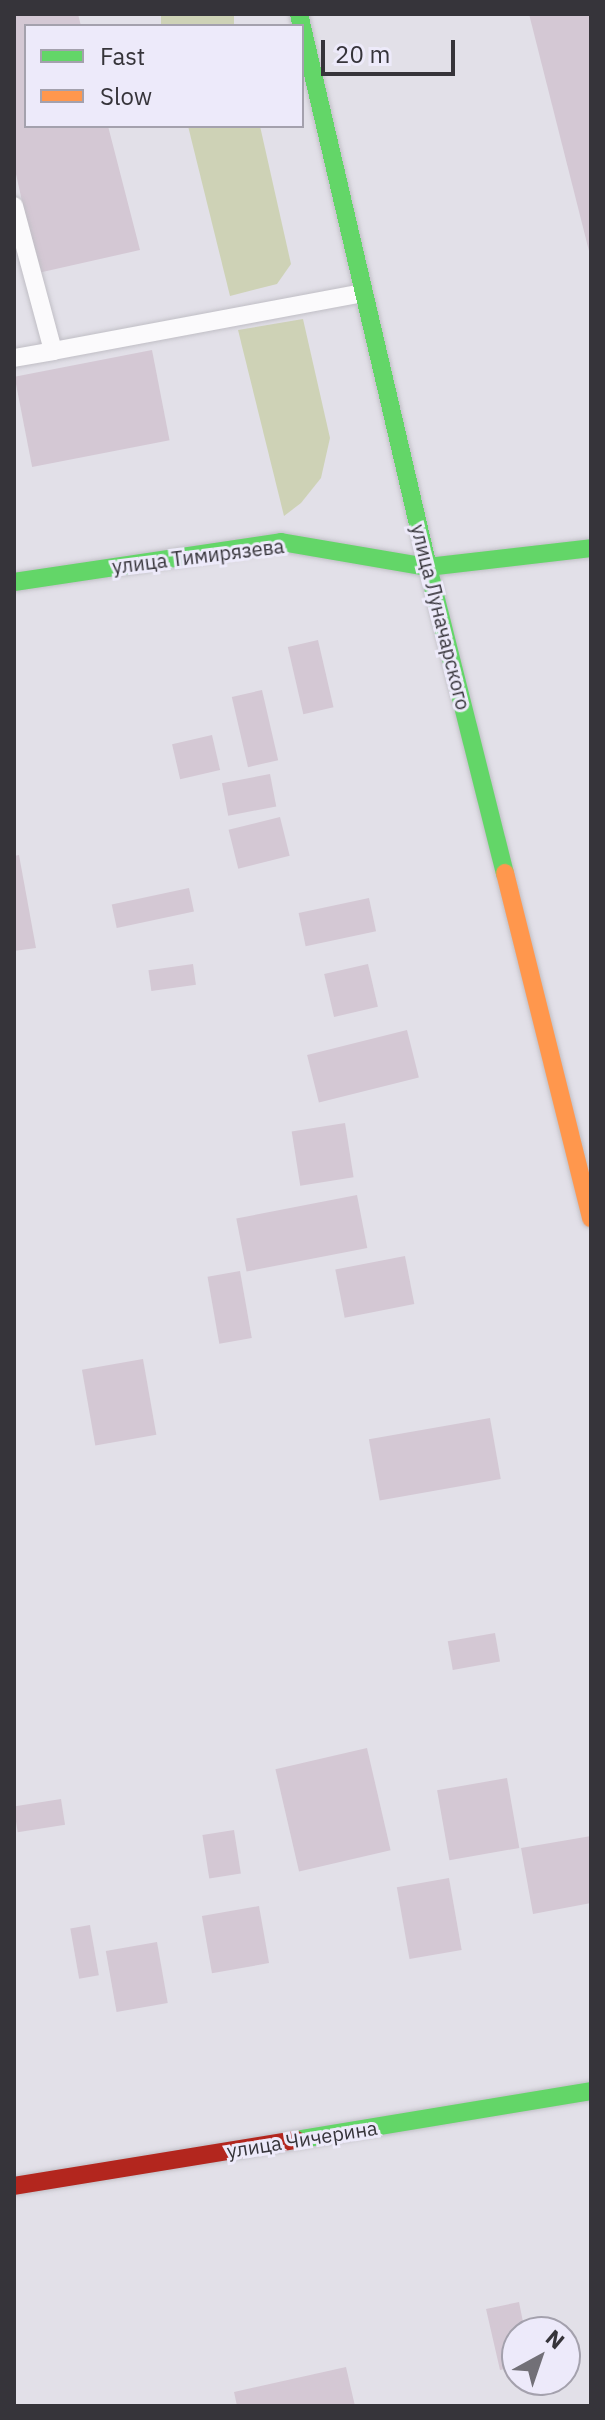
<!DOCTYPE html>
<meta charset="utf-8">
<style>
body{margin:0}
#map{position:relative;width:605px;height:2420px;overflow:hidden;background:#e2e0e8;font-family:"IBM Plex Sans",sans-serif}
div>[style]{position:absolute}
.green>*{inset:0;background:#ced2b6;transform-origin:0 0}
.building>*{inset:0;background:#d4c8d4;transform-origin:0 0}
.roads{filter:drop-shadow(0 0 2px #c0bec5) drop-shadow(0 0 2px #c0bec5)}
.lane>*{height:18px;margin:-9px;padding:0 9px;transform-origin:9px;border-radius:9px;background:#fbfafc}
.fast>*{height:18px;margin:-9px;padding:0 9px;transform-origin:9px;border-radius:9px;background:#63d668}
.slow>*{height:18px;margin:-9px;padding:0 9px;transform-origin:9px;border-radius:9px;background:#ff974d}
.jam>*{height:18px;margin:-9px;padding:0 9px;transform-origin:9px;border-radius:9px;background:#b3261e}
span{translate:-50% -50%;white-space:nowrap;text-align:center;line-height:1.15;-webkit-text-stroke:6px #edeafa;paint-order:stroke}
.street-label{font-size:20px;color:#36343a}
.frame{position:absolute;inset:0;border:16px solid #36343a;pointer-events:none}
.legend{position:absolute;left:24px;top:24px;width:280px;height:104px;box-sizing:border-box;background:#edeafa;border:2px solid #a4a1ad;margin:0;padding:10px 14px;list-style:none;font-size:24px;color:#36343a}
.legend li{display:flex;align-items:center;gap:16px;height:40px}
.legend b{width:40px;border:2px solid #a4a1ad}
.north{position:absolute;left:501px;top:2316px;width:80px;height:80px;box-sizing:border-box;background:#edeafa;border:2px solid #a4a1ad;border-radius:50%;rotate:40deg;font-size:22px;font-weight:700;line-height:32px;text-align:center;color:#36343a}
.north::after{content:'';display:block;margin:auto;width:28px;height:36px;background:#727077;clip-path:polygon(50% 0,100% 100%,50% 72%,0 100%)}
.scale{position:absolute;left:321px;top:40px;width:134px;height:36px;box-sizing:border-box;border:4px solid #36343a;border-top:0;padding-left:10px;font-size:24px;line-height:28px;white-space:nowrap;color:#36343a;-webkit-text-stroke:6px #edeafa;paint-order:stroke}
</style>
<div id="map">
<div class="green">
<div style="left:161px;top:14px;width:73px;height:12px"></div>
<div style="clip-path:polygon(188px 126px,260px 126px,291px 264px,277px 284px,230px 296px)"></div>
<div style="clip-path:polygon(303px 319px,330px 438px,321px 478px,301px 503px,284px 516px,238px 330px)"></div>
</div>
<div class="building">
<div style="clip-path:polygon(14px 14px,78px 14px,81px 26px,26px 26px,26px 126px,108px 126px,140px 250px,38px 273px,14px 165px)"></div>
<div style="clip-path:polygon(529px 14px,591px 14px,591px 255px,590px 255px)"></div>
<div style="left:152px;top:350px;width:92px;height:140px;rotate:79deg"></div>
<div style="left:318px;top:640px;width:69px;height:31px;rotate:77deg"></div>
<div style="left:262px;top:690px;width:72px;height:31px;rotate:77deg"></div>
<div style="left:212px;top:735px;width:36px;height:41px;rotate:77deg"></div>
<div style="left:270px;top:774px;width:33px;height:49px;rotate:79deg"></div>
<div style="left:280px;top:817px;width:40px;height:53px;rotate:76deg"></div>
<div style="clip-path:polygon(19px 855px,36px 948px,14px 951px,14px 856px)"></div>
<div style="left:189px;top:888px;width:24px;height:79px;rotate:78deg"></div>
<div style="left:369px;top:898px;width:34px;height:72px;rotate:78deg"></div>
<div style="left:193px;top:964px;width:21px;height:45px;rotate:82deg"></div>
<div style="left:368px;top:964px;width:44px;height:45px;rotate:77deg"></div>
<div style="left:407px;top:1030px;width:49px;height:103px;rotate:76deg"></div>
<div style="left:345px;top:1123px;width:55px;height:54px;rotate:81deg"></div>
<div style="left:357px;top:1195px;width:54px;height:123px;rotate:79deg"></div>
<div style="left:405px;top:1256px;width:49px;height:71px;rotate:79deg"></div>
<div style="left:240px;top:1271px;width:68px;height:33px;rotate:80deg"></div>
<div style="left:143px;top:1359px;width:77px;height:62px;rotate:80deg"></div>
<div style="left:490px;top:1418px;width:62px;height:123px;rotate:80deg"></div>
<div style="left:495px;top:1633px;width:29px;height:48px;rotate:80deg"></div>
<div style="left:367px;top:1748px;width:105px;height:94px;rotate:77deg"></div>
<div style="left:507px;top:1778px;width:71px;height:71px;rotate:80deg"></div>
<div style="left:61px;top:1799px;width:26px;height:48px;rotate:81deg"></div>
<div style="left:234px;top:1830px;width:44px;height:32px;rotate:81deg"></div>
<div style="clip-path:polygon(591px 1836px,591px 1903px,533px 1914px,521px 1848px)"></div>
<div style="left:449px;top:1878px;width:73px;height:53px;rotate:80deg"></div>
<div style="left:259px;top:1906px;width:58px;height:58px;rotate:80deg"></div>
<div style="left:90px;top:1925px;width:51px;height:20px;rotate:80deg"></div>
<div style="left:157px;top:1942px;width:62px;height:52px;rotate:80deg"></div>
<div style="clip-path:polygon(519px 2302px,525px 2332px,517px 2332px,517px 2366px,500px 2370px,486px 2309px)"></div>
<div style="clip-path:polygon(346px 2367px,355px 2406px,237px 2406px,234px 2392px)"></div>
</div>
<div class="roads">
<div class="lane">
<div style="left:14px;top:206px;width:150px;rotate:74.9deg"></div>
<div style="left:53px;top:351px;width:316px;rotate:-10.6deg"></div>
<div style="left:14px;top:358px;width:40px;rotate:-10deg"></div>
</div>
<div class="fast">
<div style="left:299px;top:14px;width:568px;rotate:76.87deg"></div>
<div style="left:428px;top:567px;width:164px;rotate:-6.6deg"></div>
<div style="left:14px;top:582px;width:270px;rotate:-8.5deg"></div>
<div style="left:281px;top:542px;width:149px;rotate:9.7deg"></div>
<div style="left:428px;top:567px;width:316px;rotate:75.9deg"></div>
<div style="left:296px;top:2140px;width:299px;rotate:-9.4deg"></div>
</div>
<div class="slow">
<div style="left:505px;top:873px;width:356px;rotate:76deg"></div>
</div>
<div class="jam">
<div style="left:14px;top:2186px;width:286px;rotate:-9.3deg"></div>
</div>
</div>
<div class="street-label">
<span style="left:198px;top:556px;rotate:-7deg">улица Тимирязева</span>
<span style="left:441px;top:617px;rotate:76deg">улица Луначарского</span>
<span style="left:302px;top:2139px;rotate:-9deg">улица Чичерина</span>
</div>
<div class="frame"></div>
<ul class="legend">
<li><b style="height:10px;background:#63d668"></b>Fast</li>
<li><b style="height:10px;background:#ff974d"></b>Slow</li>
</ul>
<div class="north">N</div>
<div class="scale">20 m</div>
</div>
